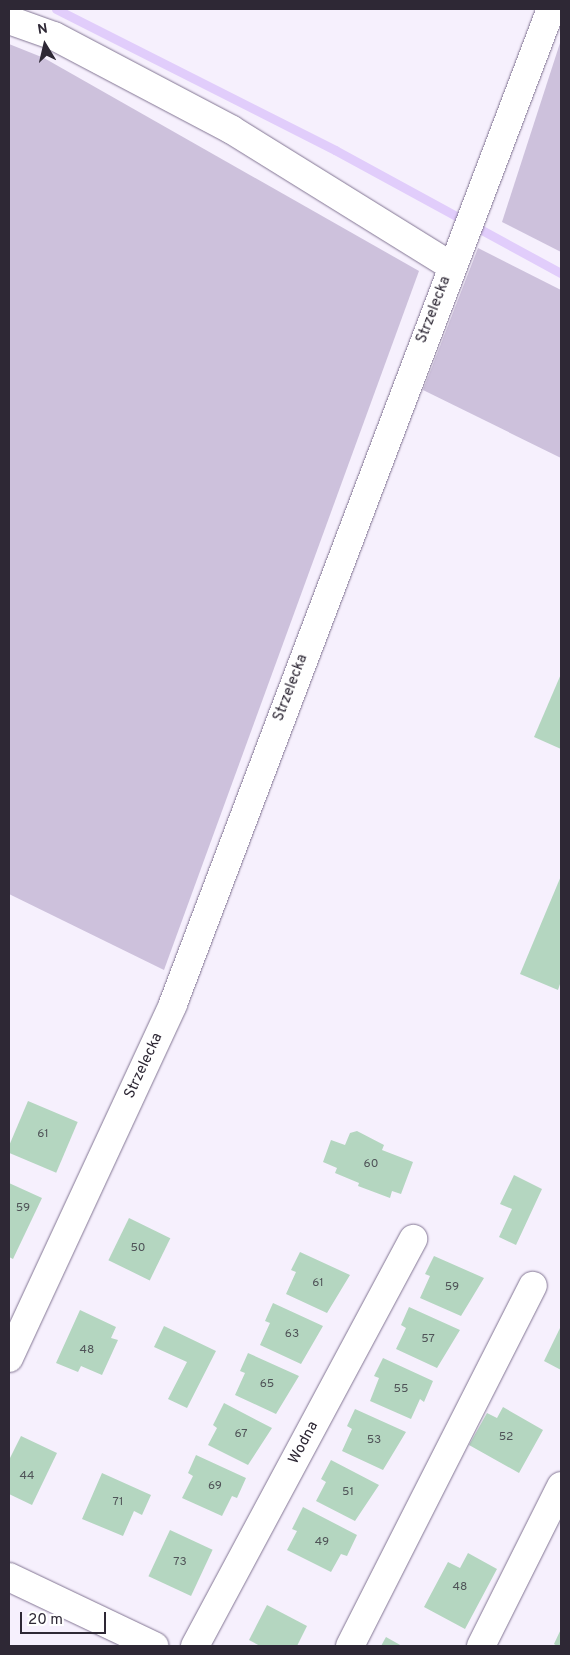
<!DOCTYPE html>
<style>
body{margin:0}
#map{position:relative;width:570px;height:1655px;overflow:hidden;background:#f6f0fd;font-family:Overpass,sans-serif}
div>[style]{position:absolute}
.green>*{inset:0;background:#cdc1dc}
.stream>*{height:9px;margin:-4.5px;padding:0 4.5px;transform-origin:4.5px;border-radius:4.5px;background:#e1cdfb}
.building>*{inset:0;background:#b4d6c0;transform-origin:0 0}
.roads{filter:drop-shadow(0 0 1px #827593) drop-shadow(0 0 1px #827593)}
.minor>*{height:28px;margin:-14px;padding:0 14px;transform-origin:14px;border-radius:14px;background:#fff}
span{translate:-50% -50%;white-space:nowrap;text-align:center;line-height:1.15;-webkit-text-stroke:5px #fff;paint-order:stroke}
.number-label{font-size:12px;color:#505458}
.number-label span{-webkit-text-stroke-width:0}
.street-label{font-size:15px;color:#2e2835}
.frame{position:absolute;inset:0;border:10px solid #2e2835;pointer-events:none}
.north{position:absolute;left:20px;top:20px;width:50px;height:50px;-webkit-text-stroke:4px #fff;paint-order:stroke;rotate:351deg;font-size:14px;font-weight:700;line-height:20px;text-align:center;color:#2e2835}
.north::after{content:'';display:block;margin:auto;width:18px;height:22px;background:#2e2835;clip-path:polygon(50% 0,100% 100%,50% 72%,0 100%)}
.scale{position:absolute;left:20px;top:1612px;width:86px;height:22px;box-sizing:border-box;border:2px solid #2e2835;border-top:0;padding-left:6px;font-size:15px;line-height:18px;white-space:nowrap;color:#2e2835;-webkit-text-stroke:4px #fff;paint-order:stroke}
</style>
<div id="map">
<div class="green">
<div style="clip-path:polygon(560px 43px,561px 43px,561px 252px,502px 222px)"></div>
<div style="clip-path:polygon(9px 44px,44px 58px,419px 271px,164px 970px,9px 894px)"></div>
<div style="clip-path:polygon(478px 248px,561px 290px,561px 458px,423px 390px)"></div>
</div>
<div class="stream">
<div style="left:56px;top:9px;width:313px;rotate:26.8deg"></div>
<div style="left:335px;top:150px;width:257px;rotate:28.6deg"></div>
</div>
<div class="building">
<div style="clip-path:polygon(561px 674px,561px 749px,534px 737px)"></div>
<div style="clip-path:polygon(561px 876px,561px 981px,558px 990px,520px 974px)"></div>
<div style="left:28px;top:1101px;width:54px;height:55px;rotate:23deg"></div>
<div style="clip-path:polygon(357px 1131px,384px 1145px,382px 1150px,413px 1162px,401px 1194px,392px 1191px,390px 1198px,358px 1186px,359px 1183px,335px 1173px,337px 1168px,323px 1162px,331px 1140px,345px 1145px,350px 1133px)"></div>
<div style="clip-path:polygon(514px 1175px,542px 1189px,516px 1245px,499px 1237px,512px 1209px,500px 1204px)"></div>
<div style="clip-path:polygon(9px 1183px,42px 1198px,13px 1259px,9px 1257px)"></div>
<div style="left:129px;top:1218px;width:46px;height:47px;rotate:26deg"></div>
<div style="clip-path:polygon(300px 1252px,350px 1275px,327px 1313px,286px 1294px,296px 1272px,291px 1270px)"></div>
<div style="clip-path:polygon(434px 1256px,484px 1278px,461px 1316px,420px 1298px,430px 1276px,425px 1274px)"></div>
<div style="clip-path:polygon(273px 1303px,323px 1326px,301px 1364px,260px 1345px,270px 1323px,265px 1321px)"></div>
<div style="clip-path:polygon(409px 1307px,460px 1330px,437px 1368px,396px 1349px,406px 1328px,401px 1325px)"></div>
<div style="clip-path:polygon(80px 1310px,116px 1327px,111px 1338px,118px 1340px,102px 1375px,81px 1366px,78px 1372px,56px 1363px)"></div>
<div style="clip-path:polygon(164px 1326px,216px 1351px,187px 1408px,168px 1399px,187px 1362px,154px 1347px)"></div>
<div style="clip-path:polygon(561px 1326px,561px 1370px,544px 1361px)"></div>
<div style="clip-path:polygon(248px 1353px,299px 1376px,276px 1414px,235px 1395px,245px 1373px,240px 1371px)"></div>
<div style="clip-path:polygon(383px 1358px,433px 1381px,424px 1402px,420px 1399px,411px 1419px,370px 1401px,379px 1378px,374px 1376px)"></div>
<div style="clip-path:polygon(224px 1403px,272px 1428px,248px 1465px,208px 1445px,217px 1428px,213px 1425px)"></div>
<div style="clip-path:polygon(503px 1407px,543px 1430px,519px 1473px,469px 1445px,487px 1413px,497px 1418px)"></div>
<div style="clip-path:polygon(355px 1409px,406px 1432px,383px 1470px,342px 1451px,352px 1429px,347px 1426px)"></div>
<div style="clip-path:polygon(21px 1436px,57px 1453px,32px 1505px,9px 1494px,9px 1460px)"></div>
<div style="clip-path:polygon(196px 1455px,246px 1478px,237px 1498px,232px 1496px,222px 1516px,182px 1498px,193px 1476px,188px 1473px)"></div>
<div style="clip-path:polygon(331px 1460px,379px 1485px,355px 1521px,316px 1501px,326px 1482px,321px 1479px)"></div>
<div style="clip-path:polygon(102px 1473px,151px 1495px,142px 1515px,134px 1511px,123px 1536px,82px 1519px)"></div>
<div style="clip-path:polygon(303px 1507px,357px 1535px,347px 1556px,341px 1554px,331px 1572px,287px 1550px,297px 1531px,292px 1529px)"></div>
<div style="left:170px;top:1530px;width:47px;height:51px;rotate:25deg"></div>
<div style="clip-path:polygon(468px 1553px,497px 1569px,465px 1629px,424px 1607px,448px 1562px,460px 1568px)"></div>
<div style="clip-path:polygon(267px 1605px,307px 1626px,297px 1646px,260px 1646px,249px 1640px)"></div>
<div style="clip-path:polygon(561px 1629px,561px 1646px,557px 1646px,554px 1644px)"></div>
<div style="clip-path:polygon(386px 1637px,402px 1646px,381px 1646px)"></div>
</div>
<div class="roads">
<div class="minor">
<div style="left:9px;top:20px;width:48px;rotate:19.6deg"></div>
<div style="left:54px;top:36px;width:201px;rotate:27.8deg"></div>
<div style="left:232px;top:130px;width:258px;rotate:31.8deg"></div>
<div style="left:9px;top:1358px;width:390px;rotate:-65.1deg"></div>
<div style="left:173px;top:1004px;width:1064px;rotate:-69.2deg"></div>
<div style="left:9px;top:1577px;width:161px;rotate:25.4deg"></div>
<div style="left:195px;top:1646px;width:462px;rotate:-61.8deg"></div>
<div style="left:350px;top:1646px;width:404px;rotate:-63.1deg"></div>
<div style="left:481px;top:1646px;width:179px;rotate:-63.4deg"></div>
</div>
</div>
<div class="number-label">
<span style="left:43px;top:1135px">61</span>
<span style="left:371px;top:1165px">60</span>
<span style="left:23px;top:1209px">59</span>
<span style="left:138px;top:1249px">50</span>
<span style="left:318px;top:1284px">61</span>
<span style="left:452px;top:1288px">59</span>
<span style="left:292px;top:1335px">63</span>
<span style="left:428px;top:1340px">57</span>
<span style="left:87px;top:1351px">48</span>
<span style="left:267px;top:1385px">65</span>
<span style="left:401px;top:1390px">55</span>
<span style="left:241px;top:1435px">67</span>
<span style="left:506px;top:1438px">52</span>
<span style="left:374px;top:1441px">53</span>
<span style="left:27px;top:1477px">44</span>
<span style="left:215px;top:1487px">69</span>
<span style="left:348px;top:1493px">51</span>
<span style="left:118px;top:1503px">71</span>
<span style="left:322px;top:1543px">49</span>
<span style="left:180px;top:1563px">73</span>
<span style="left:460px;top:1588px">48</span>
</div>
<div class="street-label">
<span style="left:434px;top:310px;rotate:-69deg">Strzelecka</span>
<span style="left:291px;top:688px;rotate:-69deg">Strzelecka</span>
<span style="left:144px;top:1066px;rotate:-65deg">Strzelecka</span>
<span style="left:304px;top:1443px;rotate:-62deg">Wodna</span>
</div>
<div class="frame"></div>
<div class="north">N</div>
<div class="scale">20 m</div>
</div>
